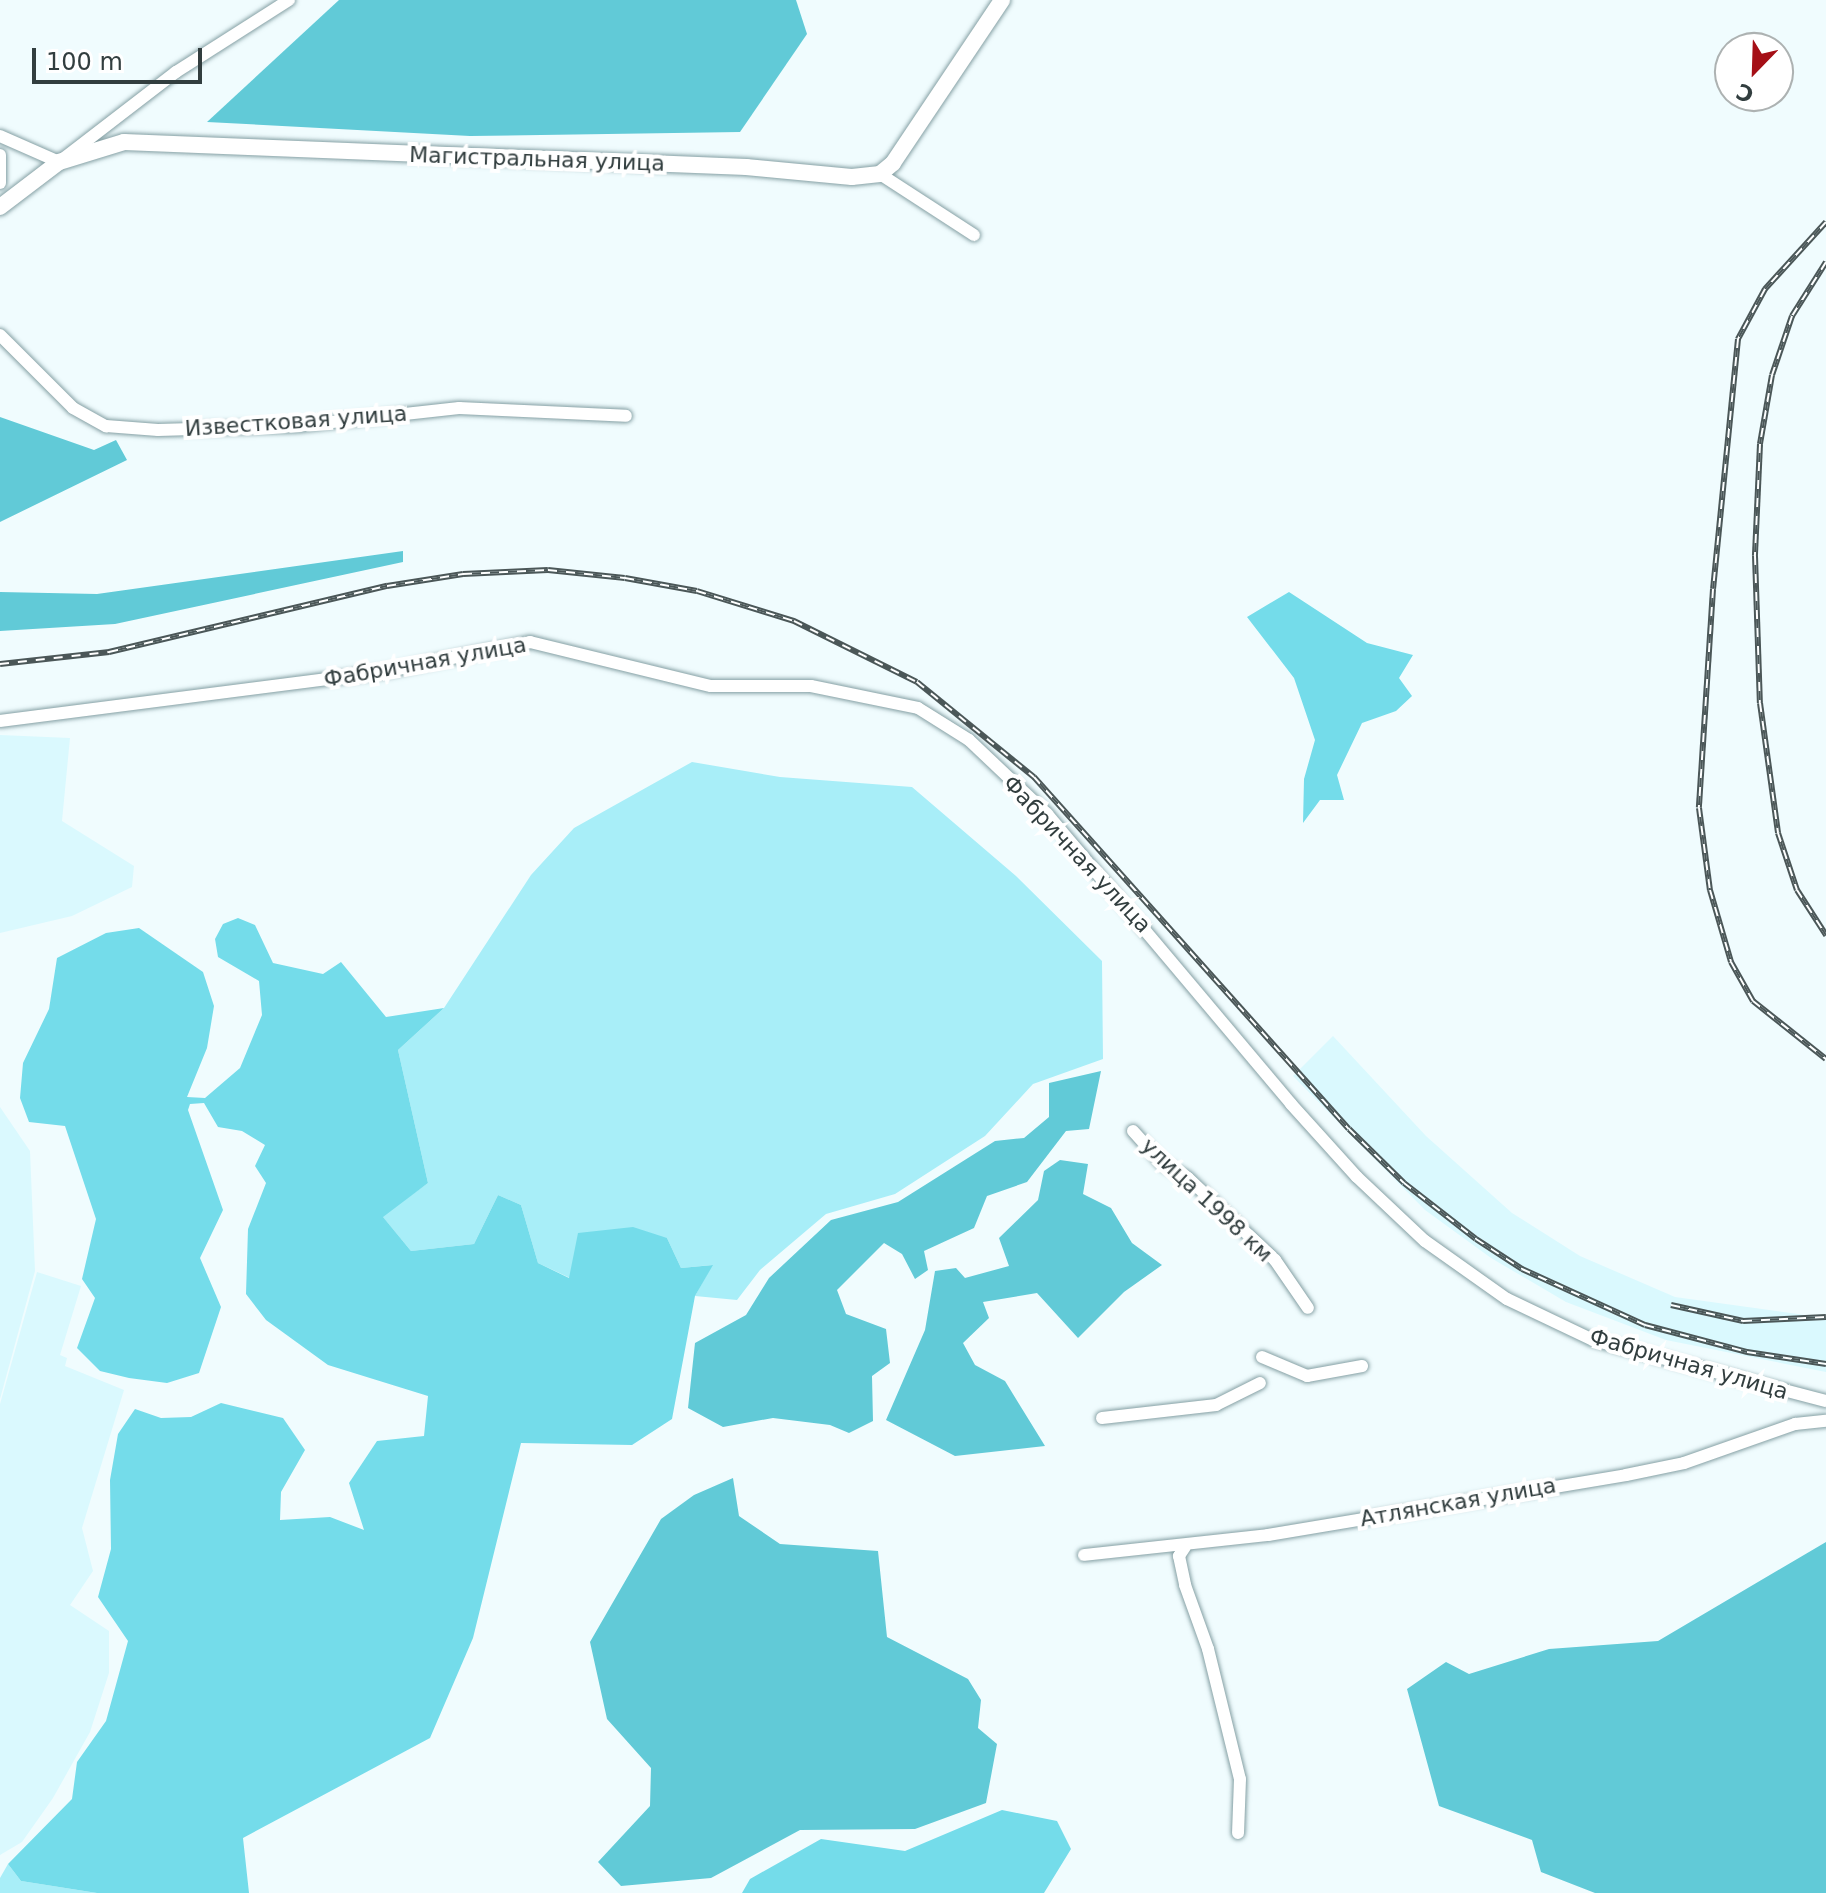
<!DOCTYPE html>
<meta charset="utf-8">
<style>
body{margin:0}
#map{position:relative;width:1826px;height:1893px;overflow:hidden;background:#f0fcfe;font-family:"DejaVu Sans",sans-serif}
div>[style]{position:absolute}
.built>*{inset:0;background:#daf9fe}
.green>*{inset:0;background:#a8eef8}
.forest>*{inset:0;background:#61cad7}
.water>*{inset:0;background:#74dcea}
.roads{filter:drop-shadow(0 0 2px #85a0a4) drop-shadow(0 0 2px #85a0a4)}
.minor>*{height:12px;margin:-6px;padding:0 6px;transform-origin:6px;border-radius:6px;background:#fff}
.tertiary>*{height:16px;margin:-8px;padding:0 8px;transform-origin:8px;border-radius:8px;background:#fff}
.rail>*{height:6px;margin-top:-3px;transform-origin:0;background:repeating-linear-gradient(90deg,#fff 0 9px,#4b5758 0 18px);box-sizing:border-box;border-block:2px solid #4b5758}
span{translate:-50% -50%;white-space:nowrap;text-align:center;line-height:1.15;-webkit-text-stroke:8px #fff;paint-order:stroke}
.street-label{font-size:22px;color:#323e3f}
.north{position:absolute;left:1714px;top:32px;width:80px;height:80px;box-sizing:border-box;background:#fff;border:2px solid #adb2b2;border-radius:50%;rotate:203deg;font-size:22px;font-weight:700;line-height:32px;text-align:center;color:#323e3f}
.north::after{content:'';display:block;margin:auto;width:28px;height:36px;background:#a50f16;clip-path:polygon(50% 0,100% 100%,50% 72%,0 100%)}
.scale{position:absolute;left:32px;top:48px;width:170px;height:36px;box-sizing:border-box;border:4px solid #323e3f;border-top:0;padding-left:10px;font-size:24px;line-height:28px;white-space:nowrap;color:#323e3f;-webkit-text-stroke:6px #fff;paint-order:stroke}
</style>
<div id="map">
<div class="built">
<div style="clip-path:polygon(0 735px,70px 738px,62px 821px,134px 866px,132px 887px,72px 916px,0 933px)"></div>
<div style="clip-path:polygon(1333px 1036px,1426px 1136px,1512px 1213px,1580px 1256px,1675px 1297px,1826px 1318px,1826px 1372px,1666px 1340px,1566px 1302px,1491px 1258px,1425px 1210px,1293px 1076px)"></div>
<div style="clip-path:polygon(0 1107px,30px 1151px,35px 1271px,0 1399px)"></div>
<div style="clip-path:polygon(37px 1272px,81px 1286px,60px 1355px,67px 1358px,65px 1366px,124px 1390px,82px 1528px,93px 1571px,70px 1605px,109px 1631px,109px 1673px,90px 1732px,53px 1798px,22px 1842px,0 1855px,0 1404px)"></div>
</div>
<div class="green">
<div style="clip-path:polygon(692px 762px,780px 777px,912px 787px,1016px 876px,1102px 961px,1103px 1059px,1033px 1084px,985px 1136px,895px 1194px,826px 1214px,760px 1270px,737px 1300px,695px 1296px,712px 1265px,681px 1268px,667px 1238px,579px 1233px,570px 1278px,538px 1263px,521px 1205px,498px 1195px,474px 1244px,411px 1251px,382px 1216px,428px 1183px,398px 1050px,444px 1008px,531px 875px,574px 828px)"></div>
<div style="clip-path:polygon(8px 1864px,21px 1881px,97px 1893px,0 1893px,0 1878px)"></div>
</div>
<div class="forest">
<div style="clip-path:polygon(339px 0,796px 0,807px 34px,740px 132px,470px 136px,207px 122px)"></div>
<div style="clip-path:polygon(0 417px,94px 450px,116px 440px,127px 460px,0 522px)"></div>
<div style="clip-path:polygon(403px 551px,403px 562px,115px 624px,0 631px,0 592px,97px 594px)"></div>
<div style="clip-path:polygon(1101px 1071px,1089px 1129px,1066px 1131px,1027px 1182px,987px 1196px,974px 1228px,924px 1251px,928px 1270px,915px 1279px,902px 1254px,884px 1243px,837px 1290px,846px 1314px,886px 1329px,890px 1363px,872px 1376px,873px 1421px,849px 1433px,830px 1425px,773px 1418px,723px 1427px,688px 1408px,695px 1343px,746px 1315px,769px 1278px,831px 1220px,898px 1202px,995px 1141px,1024px 1138px,1049px 1117px,1049px 1083px)"></div>
<div style="clip-path:polygon(1060px 1160px,1088px 1164px,1083px 1194px,1111px 1208px,1132px 1243px,1162px 1265px,1124px 1292px,1078px 1338px,1037px 1293px,983px 1302px,989px 1318px,963px 1343px,975px 1365px,1005px 1381px,1045px 1446px,955px 1456px,886px 1420px,925px 1330px,935px 1271px,956px 1268px,965px 1278px,1009px 1266px,999px 1238px,1038px 1200px,1044px 1171px)"></div>
<div style="clip-path:polygon(733px 1478px,739px 1516px,780px 1544px,878px 1551px,887px 1637px,968px 1679px,981px 1700px,978px 1728px,997px 1744px,986px 1803px,915px 1829px,800px 1830px,711px 1878px,621px 1886px,598px 1862px,650px 1806px,651px 1768px,607px 1719px,590px 1642px,661px 1519px,694px 1495px)"></div>
<div style="clip-path:polygon(1826px 1542px,1826px 1893px,1595px 1893px,1541px 1872px,1532px 1840px,1439px 1806px,1407px 1689px,1446px 1662px,1469px 1674px,1549px 1649px,1658px 1641px)"></div>
</div>
<div class="water">
<div style="clip-path:polygon(1289px 592px,1367px 643px,1413px 655px,1399px 678px,1412px 696px,1396px 711px,1362px 723px,1337px 775px,1344px 800px,1320px 800px,1303px 823px,1304px 779px,1315px 740px,1294px 678px,1247px 617px)"></div>
<div style="clip-path:polygon(238px 918px,255px 925px,273px 963px,323px 974px,341px 962px,386px 1017px,444px 1008px,398px 1050px,428px 1183px,383px 1217px,411px 1251px,474px 1244px,498px 1195px,521px 1205px,538px 1263px,569px 1278px,578px 1233px,633px 1227px,667px 1238px,681px 1268px,713px 1265px,695px 1296px,672px 1419px,632px 1445px,521px 1443px,473px 1638px,430px 1738px,243px 1838px,249px 1893px,97px 1893px,21px 1881px,8px 1864px,72px 1799px,77px 1762px,106px 1721px,128px 1641px,98px 1597px,111px 1549px,110px 1480px,118px 1434px,135px 1409px,161px 1418px,191px 1417px,221px 1403px,283px 1418px,305px 1450px,281px 1492px,280px 1520px,330px 1517px,364px 1530px,349px 1483px,377px 1441px,424px 1436px,428px 1396px,328px 1365px,266px 1320px,246px 1294px,248px 1229px,266px 1183px,255px 1166px,265px 1145px,242px 1131px,218px 1127px,204px 1103px,190px 1104px,188px 1110px,223px 1210px,200px 1258px,221px 1307px,199px 1373px,167px 1383px,129px 1378px,100px 1371px,77px 1348px,95px 1298px,82px 1279px,96px 1219px,65px 1126px,29px 1122px,20px 1098px,23px 1063px,49px 1009px,57px 958px,106px 933px,139px 928px,203px 972px,214px 1006px,207px 1048px,187px 1097px,205px 1098px,240px 1068px,262px 1015px,259px 981px,218px 957px,215px 939px,223px 924px)"></div>
<div style="clip-path:polygon(1002px 1810px,1057px 1821px,1071px 1849px,1044px 1893px,742px 1893px,750px 1879px,821px 1839px,905px 1851px)"></div>
</div>
<div class="roads">
<div class="minor">
<div style="left:0;top:136px;width:64px;rotate:23.8deg"></div>
<div style="left:59px;top:162px;width:148px;rotate:-37.6deg"></div>
<div style="left:176px;top:72px;width:134px;rotate:-32.5deg"></div>
<div style="left:0;top:155px;width:28px;rotate:90deg"></div>
<div style="left:880px;top:174px;width:112px;rotate:33deg"></div>
<div style="left:0;top:335px;width:103px;rotate:45deg"></div>
<div style="left:73px;top:408px;width:38px;rotate:29deg"></div>
<div style="left:106px;top:426px;width:52px;rotate:4.4deg"></div>
<div style="left:158px;top:430px;width:138px;rotate:-1.7deg"></div>
<div style="left:296px;top:426px;width:164px;rotate:-6.3deg"></div>
<div style="left:459px;top:408px;width:167px;rotate:2.7deg"></div>
<div style="left:0;top:721px;width:391px;rotate:-7.3deg"></div>
<div style="left:388px;top:671px;width:145px;rotate:-11.5deg"></div>
<div style="left:530px;top:642px;width:186px;rotate:13.7deg"></div>
<div style="left:711px;top:686px;width:100px"></div>
<div style="left:811px;top:686px;width:109px;rotate:11.6deg"></div>
<div style="left:918px;top:708px;width:60px;rotate:32.1deg"></div>
<div style="left:969px;top:740px;width:108px;rotate:43.5deg"></div>
<div style="left:1047px;top:814px;width:379px;rotate:49.9deg"></div>
<div style="left:1291px;top:1104px;width:98px;rotate:47.9deg"></div>
<div style="left:1357px;top:1177px;width:93px;rotate:43.3deg"></div>
<div style="left:1425px;top:1241px;width:100px;rotate:35.3deg"></div>
<div style="left:1507px;top:1299px;width:95px;rotate:25.5deg"></div>
<div style="left:1593px;top:1340px;width:241px;rotate:14.7deg"></div>
<div style="left:1133px;top:1131px;width:43px;rotate:47.8deg"></div>
<div style="left:1162px;top:1163px;width:30px;rotate:30deg"></div>
<div style="left:1188px;top:1178px;width:120px;rotate:43.3deg"></div>
<div style="left:1275px;top:1260px;width:58px;rotate:55.5deg"></div>
<div style="left:1262px;top:1357px;width:49px;rotate:22.9deg"></div>
<div style="left:1307px;top:1376px;width:56px;rotate:-10.3deg"></div>
<div style="left:1102px;top:1418px;width:115px;rotate:-6.5deg"></div>
<div style="left:1216px;top:1405px;width:49px;rotate:-26.6deg"></div>
<div style="left:1185px;top:1547px;width:11px;rotate:124deg"></div>
<div style="left:1179px;top:1556px;width:30px;rotate:78deg"></div>
<div style="left:1185px;top:1585px;width:68px;rotate:70.2deg"></div>
<div style="left:1208px;top:1649px;width:134px;rotate:76.2deg"></div>
<div style="left:1240px;top:1779px;width:54px;rotate:92.1deg"></div>
<div style="left:1084px;top:1555px;width:185px;rotate:-6.2deg"></div>
<div style="left:1268px;top:1535px;width:363px;rotate:-9.5deg"></div>
<div style="left:1626px;top:1475px;width:59px;rotate:-11.7deg"></div>
<div style="left:1684px;top:1463px;width:118px;rotate:-19.4deg"></div>
<div style="left:1795px;top:1424px;width:31px;rotate:-6deg"></div>
</div>
<div class="tertiary">
<div style="left:0;top:207px;width:74px;rotate:-37.3deg"></div>
<div style="left:59px;top:162px;width:68px;rotate:-17.1deg"></div>
<div style="left:124px;top:142px;width:623px;rotate:2.3deg"></div>
<div style="left:746px;top:167px;width:106px;rotate:5.4deg"></div>
<div style="left:852px;top:177px;width:28px;rotate:-6deg"></div>
<div style="left:880px;top:174px;width:17px;rotate:-40deg"></div>
<div style="left:893px;top:163px;width:196px;rotate:-56.2deg"></div>
</div>
</div>
<div class="rail">
<div style="left:1826px;top:222px;width:91px;rotate:132.3deg"></div>
<div style="left:1765px;top:289px;width:57px;rotate:118.4deg"></div>
<div style="left:1738px;top:339px;width:251px;rotate:95.7deg"></div>
<div style="left:1713px;top:589px;width:219px;rotate:93.7deg"></div>
<div style="left:1699px;top:808px;width:83px;rotate:82.4deg"></div>
<div style="left:1710px;top:890px;width:75px;rotate:73.7deg"></div>
<div style="left:1731px;top:962px;width:45px;rotate:60.6deg"></div>
<div style="left:1753px;top:1001px;width:93px;rotate:38.5deg"></div>
<div style="left:1826px;top:262px;width:64px;rotate:122.2deg"></div>
<div style="left:1792px;top:316px;width:62px;rotate:108.7deg"></div>
<div style="left:1772px;top:375px;width:70px;rotate:99.9deg"></div>
<div style="left:1760px;top:444px;width:112px;rotate:92.6deg"></div>
<div style="left:1755px;top:556px;width:147px;rotate:88.1deg"></div>
<div style="left:1760px;top:703px;width:131px;rotate:82.1deg"></div>
<div style="left:1778px;top:833px;width:60px;rotate:71.6deg"></div>
<div style="left:1797px;top:890px;width:54px;rotate:57.2deg"></div>
<div style="left:0;top:664px;width:110px;rotate:-6.3deg"></div>
<div style="left:109px;top:652px;width:286px;rotate:-13.4deg"></div>
<div style="left:387px;top:586px;width:77px;rotate:-9deg"></div>
<div style="left:463px;top:574px;width:85px;rotate:-2.7deg"></div>
<div style="left:548px;top:570px;width:77px;rotate:5.9deg"></div>
<div style="left:625px;top:578px;width:73px;rotate:10.2deg"></div>
<div style="left:697px;top:591px;width:102px;rotate:17.2deg"></div>
<div style="left:794px;top:621px;width:137px;rotate:26.4deg"></div>
<div style="left:917px;top:682px;width:151px;rotate:39.1deg"></div>
<div style="left:1034px;top:777px;width:472px;rotate:48.2deg"></div>
<div style="left:1349px;top:1129px;width:77px;rotate:44.5deg"></div>
<div style="left:1404px;top:1183px;width:91px;rotate:37.9deg"></div>
<div style="left:1476px;top:1239px;width:55px;rotate:33.1deg"></div>
<div style="left:1522px;top:1269px;width:135px;rotate:24.5deg"></div>
<div style="left:1645px;top:1325px;width:106px;rotate:14.8deg"></div>
<div style="left:1747px;top:1352px;width:80px;rotate:8.6deg"></div>
<div style="left:1671px;top:1305px;width:74px;rotate:12.5deg"></div>
<div style="left:1743px;top:1321px;width:83px;rotate:-2.8deg"></div>
</div>
<div class="street-label">
<span style="left:537px;top:159px;rotate:2deg">Магистральная улица</span>
<span style="left:296px;top:421px;rotate:-4deg">Известковая улица</span>
<span style="left:425px;top:662px;rotate:-10deg">Фабричная улица</span>
<span style="left:1077px;top:854px;rotate:47deg">Фабричная улица</span>
<span style="left:1207px;top:1200px;rotate:43deg">улица 1998 км</span>
<span style="left:1689px;top:1364px;rotate:16deg">Фабричная улица</span>
<span style="left:1458px;top:1502px;rotate:-10deg">Атлянская улица</span>
</div>
<div class="north">С</div>
<div class="scale">100 m</div>
</div>
